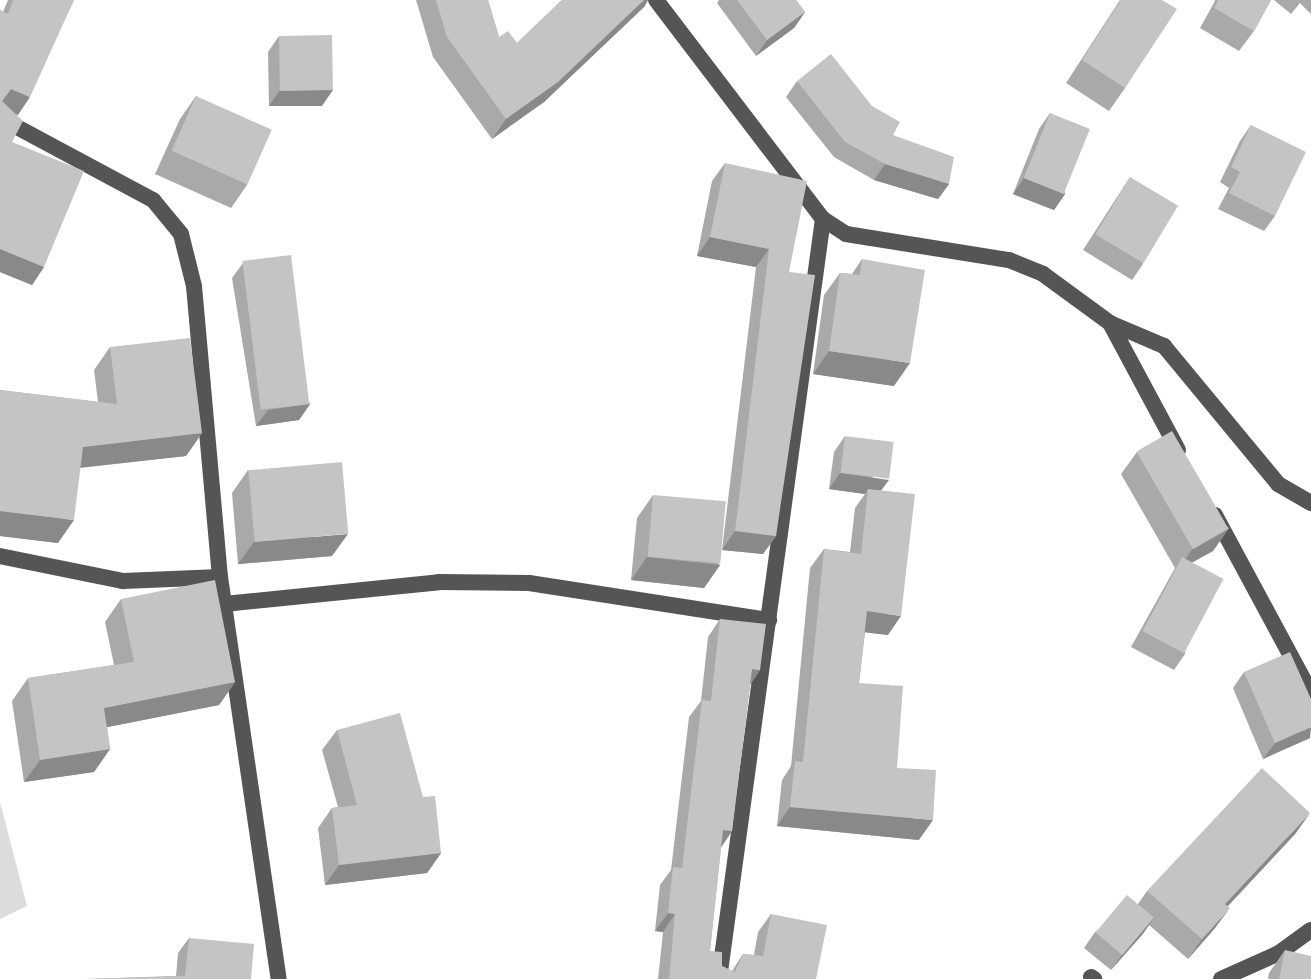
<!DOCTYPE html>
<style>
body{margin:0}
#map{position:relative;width:1311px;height:979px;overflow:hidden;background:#fff;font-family:Inter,sans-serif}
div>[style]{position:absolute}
.green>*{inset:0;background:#dcdcdc}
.service>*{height:16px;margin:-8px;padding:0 8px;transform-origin:8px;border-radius:8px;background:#555}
.minor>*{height:16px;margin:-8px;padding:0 8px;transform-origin:8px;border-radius:8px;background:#555}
.wall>*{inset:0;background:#a9a9a9}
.shaded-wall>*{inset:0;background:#898989}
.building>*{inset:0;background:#c4c4c4;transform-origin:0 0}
span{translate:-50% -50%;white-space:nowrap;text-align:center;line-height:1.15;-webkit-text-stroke:8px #fff;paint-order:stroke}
</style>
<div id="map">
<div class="green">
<div style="clip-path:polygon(0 802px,27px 906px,0 919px)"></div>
</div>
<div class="service">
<div style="left:0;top:556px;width:126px;rotate:11.5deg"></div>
<div style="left:123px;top:581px;width:97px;rotate:-2.4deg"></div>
<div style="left:224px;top:604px;width:216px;rotate:-5.8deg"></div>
<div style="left:439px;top:582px;width:90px;rotate:0.6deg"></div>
<div style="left:529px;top:583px;width:243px;rotate:8.8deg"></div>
</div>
<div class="minor">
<div style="left:656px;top:0;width:275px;rotate:52.7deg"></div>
<div style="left:823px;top:219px;width:27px;rotate:33deg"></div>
<div style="left:846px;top:234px;width:165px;rotate:9.1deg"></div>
<div style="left:1009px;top:260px;width:37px;rotate:22deg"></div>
<div style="left:1043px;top:274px;width:83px;rotate:36.2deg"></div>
<div style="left:1110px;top:323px;width:144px;rotate:61.8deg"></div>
<div style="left:0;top:118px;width:174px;rotate:28.2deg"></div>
<div style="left:153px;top:200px;width:44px;rotate:50.5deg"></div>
<div style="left:181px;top:234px;width:54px;rotate:76deg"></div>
<div style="left:194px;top:286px;width:292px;rotate:84.9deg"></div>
<div style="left:220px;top:577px;width:406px;rotate:81.7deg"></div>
<div style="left:1110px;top:323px;width:59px;rotate:23.1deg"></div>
<div style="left:1164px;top:346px;width:179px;rotate:50.4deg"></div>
<div style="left:1278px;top:484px;width:38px;rotate:30deg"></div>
<div style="left:1215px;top:515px;width:202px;rotate:61.7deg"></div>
<div style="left:1091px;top:977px;width:4px;rotate:34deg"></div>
<div style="left:719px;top:979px;width:767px;rotate:-82.21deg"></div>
<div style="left:1221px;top:979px;width:64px;rotate:-24.1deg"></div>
<div style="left:1279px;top:953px;width:39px;rotate:-36deg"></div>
</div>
<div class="wall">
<div style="clip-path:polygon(8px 0,74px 0,18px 115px,15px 114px,12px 142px,44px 267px,32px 285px,0 272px,0 10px,3px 12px)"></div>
<div style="clip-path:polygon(416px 0,488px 0,499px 37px,517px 43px,562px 0,648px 0,644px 7px,544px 102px,492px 139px,433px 57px)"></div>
<div style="clip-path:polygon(719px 0,796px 0,805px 12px,794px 28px,756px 56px,717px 3px)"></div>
<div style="clip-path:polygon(1120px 0,1162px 0,1125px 88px,1109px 111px,1066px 83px)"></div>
<div style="clip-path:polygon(1214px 0,1271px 0,1254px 31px,1239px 51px,1200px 28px,1215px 1px)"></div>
<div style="clip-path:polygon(1274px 0,1311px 0,1311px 14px,1300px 3px,1291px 14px)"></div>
<div style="clip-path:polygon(279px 36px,322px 106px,269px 106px,268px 52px)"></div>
<div style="clip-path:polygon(797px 81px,893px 135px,949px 184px,938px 199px,874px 180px,834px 157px,786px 97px)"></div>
<div style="clip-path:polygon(196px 96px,247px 185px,231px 208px,155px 174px,180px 119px)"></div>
<div style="clip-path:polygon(1050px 113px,1065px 194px,1054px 210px,1013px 194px,1039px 129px)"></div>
<div style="clip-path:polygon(1251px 125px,1275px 216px,1264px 231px,1218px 209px,1229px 188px,1220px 182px,1240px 141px)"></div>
<div style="clip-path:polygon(725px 163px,789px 272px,776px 536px,763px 554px,722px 550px,756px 267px,697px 256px,712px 181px)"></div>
<div style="clip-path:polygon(1130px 177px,1143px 264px,1132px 280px,1083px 250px)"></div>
<div style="clip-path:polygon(862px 259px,894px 386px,813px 374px,824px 295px,840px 273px,852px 274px)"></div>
<div style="clip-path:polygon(243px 263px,310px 404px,299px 420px,256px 426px,232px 278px)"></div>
<div style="clip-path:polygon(110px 347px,202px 433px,186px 456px,80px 468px,58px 543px,0 536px,0 390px,98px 402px,94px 370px)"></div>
<div style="clip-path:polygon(845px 436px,881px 490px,888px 635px,865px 632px,859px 683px,897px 768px,919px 840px,777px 826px,782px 780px,791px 766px,810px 568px,824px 549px,850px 552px,855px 508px,865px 494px,829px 489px,834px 452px)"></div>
<div style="clip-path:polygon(1137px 452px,1229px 528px,1213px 551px,1192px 562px,1185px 654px,1174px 670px,1131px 647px,1175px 568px,1121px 474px)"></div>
<div style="clip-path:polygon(248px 470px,332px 556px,238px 564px,232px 493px)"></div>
<div style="clip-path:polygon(653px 495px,720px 565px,704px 588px,631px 580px,637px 518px)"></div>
<div style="clip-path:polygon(121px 599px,235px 682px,219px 705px,107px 727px,110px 749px,94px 772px,24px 782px,12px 701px,28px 678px,114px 665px,105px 622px)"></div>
<div style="clip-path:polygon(720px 619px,760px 670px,750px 685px,732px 831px,721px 847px,710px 951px,722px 966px,732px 971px,743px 954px,754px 955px,758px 932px,771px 914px,816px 979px,658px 979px,663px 932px,655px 931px,660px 885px,671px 870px,689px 717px,701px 701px,708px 637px)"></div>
<div style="clip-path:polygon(1244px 672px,1310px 738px,1263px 759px,1233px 688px)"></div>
<div style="clip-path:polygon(337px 730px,423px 797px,441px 853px,427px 873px,325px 885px,318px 828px,332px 808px,338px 807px,322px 750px)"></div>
<div style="clip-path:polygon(1296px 833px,1228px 906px,1215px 928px,1188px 959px,1149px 925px,1111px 970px,1084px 948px,1095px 932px,1138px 904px,1147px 891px)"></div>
<div style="clip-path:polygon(189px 938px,251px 979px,86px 979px,176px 976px,178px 953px)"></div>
<div style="clip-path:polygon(1285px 950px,1311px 979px,1268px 979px,1269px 973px)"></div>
</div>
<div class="shaded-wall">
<div style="clip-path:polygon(644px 0,648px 0,644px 7px,544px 102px,492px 139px,506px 119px)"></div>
<div style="clip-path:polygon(805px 12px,794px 28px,756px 56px,767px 40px)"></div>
<div style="clip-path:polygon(11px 89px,30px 97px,18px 115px,0 108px,0 104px)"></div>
<div style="clip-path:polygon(280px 90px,333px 90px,322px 106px,269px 106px)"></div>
<div style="clip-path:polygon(885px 164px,949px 184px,938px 199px,874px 180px)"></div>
<div style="clip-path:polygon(1024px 178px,1065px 194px,1054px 210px,1013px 194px)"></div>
<div style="clip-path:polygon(710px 237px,769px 249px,756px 267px,697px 256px)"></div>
<div style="clip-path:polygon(0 249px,44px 267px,32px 285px,0 272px)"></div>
<div style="clip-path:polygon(829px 351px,910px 363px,894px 386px,813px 374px)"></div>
<div style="clip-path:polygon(310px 404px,299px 420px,256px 426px,268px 410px)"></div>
<div style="clip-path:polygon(202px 433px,186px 456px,67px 469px,83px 447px)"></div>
<div style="clip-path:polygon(840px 473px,889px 480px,877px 496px,868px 489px,865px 494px,829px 489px)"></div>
<div style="clip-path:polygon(0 511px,74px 520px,58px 543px,0 536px)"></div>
<div style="clip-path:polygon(1229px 528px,1213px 551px,1177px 571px,1193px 548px)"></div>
<div style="clip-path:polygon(735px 531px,776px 536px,763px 554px,722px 550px)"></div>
<div style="clip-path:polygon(348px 534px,332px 556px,238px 564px,254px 542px)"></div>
<div style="clip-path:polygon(647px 557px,720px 565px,704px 588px,631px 580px)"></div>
<div style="clip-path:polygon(867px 611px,901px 616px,888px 635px,853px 631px)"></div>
<div style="clip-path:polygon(752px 669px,760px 670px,748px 688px)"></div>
<div style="clip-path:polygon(235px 682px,219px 705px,88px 731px,104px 708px)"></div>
<div style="clip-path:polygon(1311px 727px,1310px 738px,1263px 759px,1275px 743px)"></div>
<div style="clip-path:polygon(110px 749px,94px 772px,24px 782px,40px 760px)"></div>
<div style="clip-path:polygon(790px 807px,933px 820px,919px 840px,777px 826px)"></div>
<div style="clip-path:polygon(1310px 813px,1296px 833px,1211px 924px,1225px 904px)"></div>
<div style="clip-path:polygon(723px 830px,732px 831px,720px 849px)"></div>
<div style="clip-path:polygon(441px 853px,427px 873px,325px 885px,339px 865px)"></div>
<div style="clip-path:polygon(1230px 908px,1215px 928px,1188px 959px,1202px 939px)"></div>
<div style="clip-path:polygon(668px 913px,675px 914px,663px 932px,655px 931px)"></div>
<div style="clip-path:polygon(1154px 918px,1143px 934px,1111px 970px,1122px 955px)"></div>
</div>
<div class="building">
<div style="clip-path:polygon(13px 0,74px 0,30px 97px,11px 89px,2px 101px,23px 121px,12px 142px,84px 171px,44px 267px,0 249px,0 10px,8px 14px)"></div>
<div style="clip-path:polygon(436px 0,488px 0,499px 37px,508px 31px,517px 43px,562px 0,644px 0,558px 82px,506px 119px,447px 37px)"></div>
<div style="clip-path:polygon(737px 0,796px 0,805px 12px,767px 40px)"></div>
<div style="clip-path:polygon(1121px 0,1162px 0,1177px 9px,1125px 88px,1082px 60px)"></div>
<div style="clip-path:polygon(1218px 0,1271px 0,1254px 31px,1214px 8px)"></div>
<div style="left:332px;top:35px;width:55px;height:53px;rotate:89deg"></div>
<div style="clip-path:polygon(831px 54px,872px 106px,900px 122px,893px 135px,954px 157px,949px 184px,885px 164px,845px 142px,797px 81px)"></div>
<div style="left:196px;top:96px;width:83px;height:60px;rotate:24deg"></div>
<div style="left:1050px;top:113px;width:43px;height:70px;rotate:22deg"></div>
<div style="clip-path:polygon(1251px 125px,1306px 152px,1275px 216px,1229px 193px,1240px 172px,1231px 167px)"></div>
<div style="clip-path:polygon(725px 163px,807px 181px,789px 272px,815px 275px,776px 536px,735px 531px,769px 249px,710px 237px)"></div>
<div style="left:1130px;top:177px;width:56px;height:67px;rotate:31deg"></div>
<div style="left:291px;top:255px;width:150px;height:49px;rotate:83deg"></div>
<div style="clip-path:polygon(862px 259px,925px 270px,910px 363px,829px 351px,840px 273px,860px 275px)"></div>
<div style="clip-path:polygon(190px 338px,202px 433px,83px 447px,74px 520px,0 511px,0 390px,117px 404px,110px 347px)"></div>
<div style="left:1172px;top:431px;width:113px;height:41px;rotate:60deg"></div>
<div style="left:845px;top:436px;width:49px;height:37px;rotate:7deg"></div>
<div style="left:342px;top:462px;width:72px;height:94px;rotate:85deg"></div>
<div style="clip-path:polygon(868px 489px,915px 494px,901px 616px,867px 611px,859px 683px,903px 686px,897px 768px,936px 770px,933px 820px,790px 807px,795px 761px,803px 762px,824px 549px,861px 554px)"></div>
<div style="left:653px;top:495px;width:73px;height:62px;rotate:5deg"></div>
<div style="left:1182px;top:557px;width:47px;height:84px;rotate:28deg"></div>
<div style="clip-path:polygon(215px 580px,235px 682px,104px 708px,110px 749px,40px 760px,28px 678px,134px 662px,121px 599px)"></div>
<div style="clip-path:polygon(720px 619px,766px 624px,760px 670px,752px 669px,732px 831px,723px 830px,710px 951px,722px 952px,722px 966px,735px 972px,743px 954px,763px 956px,771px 914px,827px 925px,816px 979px,669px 979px,675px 914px,668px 913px,673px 867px,682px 868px,702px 700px,711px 701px)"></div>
<div style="clip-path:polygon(1290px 652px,1311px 699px,1311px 727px,1275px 743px,1244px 672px)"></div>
<div style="clip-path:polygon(400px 713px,423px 797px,435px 796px,441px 853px,339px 865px,332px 808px,357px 805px,337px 730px)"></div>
<div style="clip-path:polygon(1262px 768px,1310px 813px,1225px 904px,1230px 908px,1202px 939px,1147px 891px)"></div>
<div style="left:1127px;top:895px;width:35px;height:49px;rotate:40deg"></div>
<div style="clip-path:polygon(189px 938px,254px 944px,251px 979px,87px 979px,185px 976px)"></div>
<div style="clip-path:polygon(1285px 950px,1311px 956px,1311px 979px,1279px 979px)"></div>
</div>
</div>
